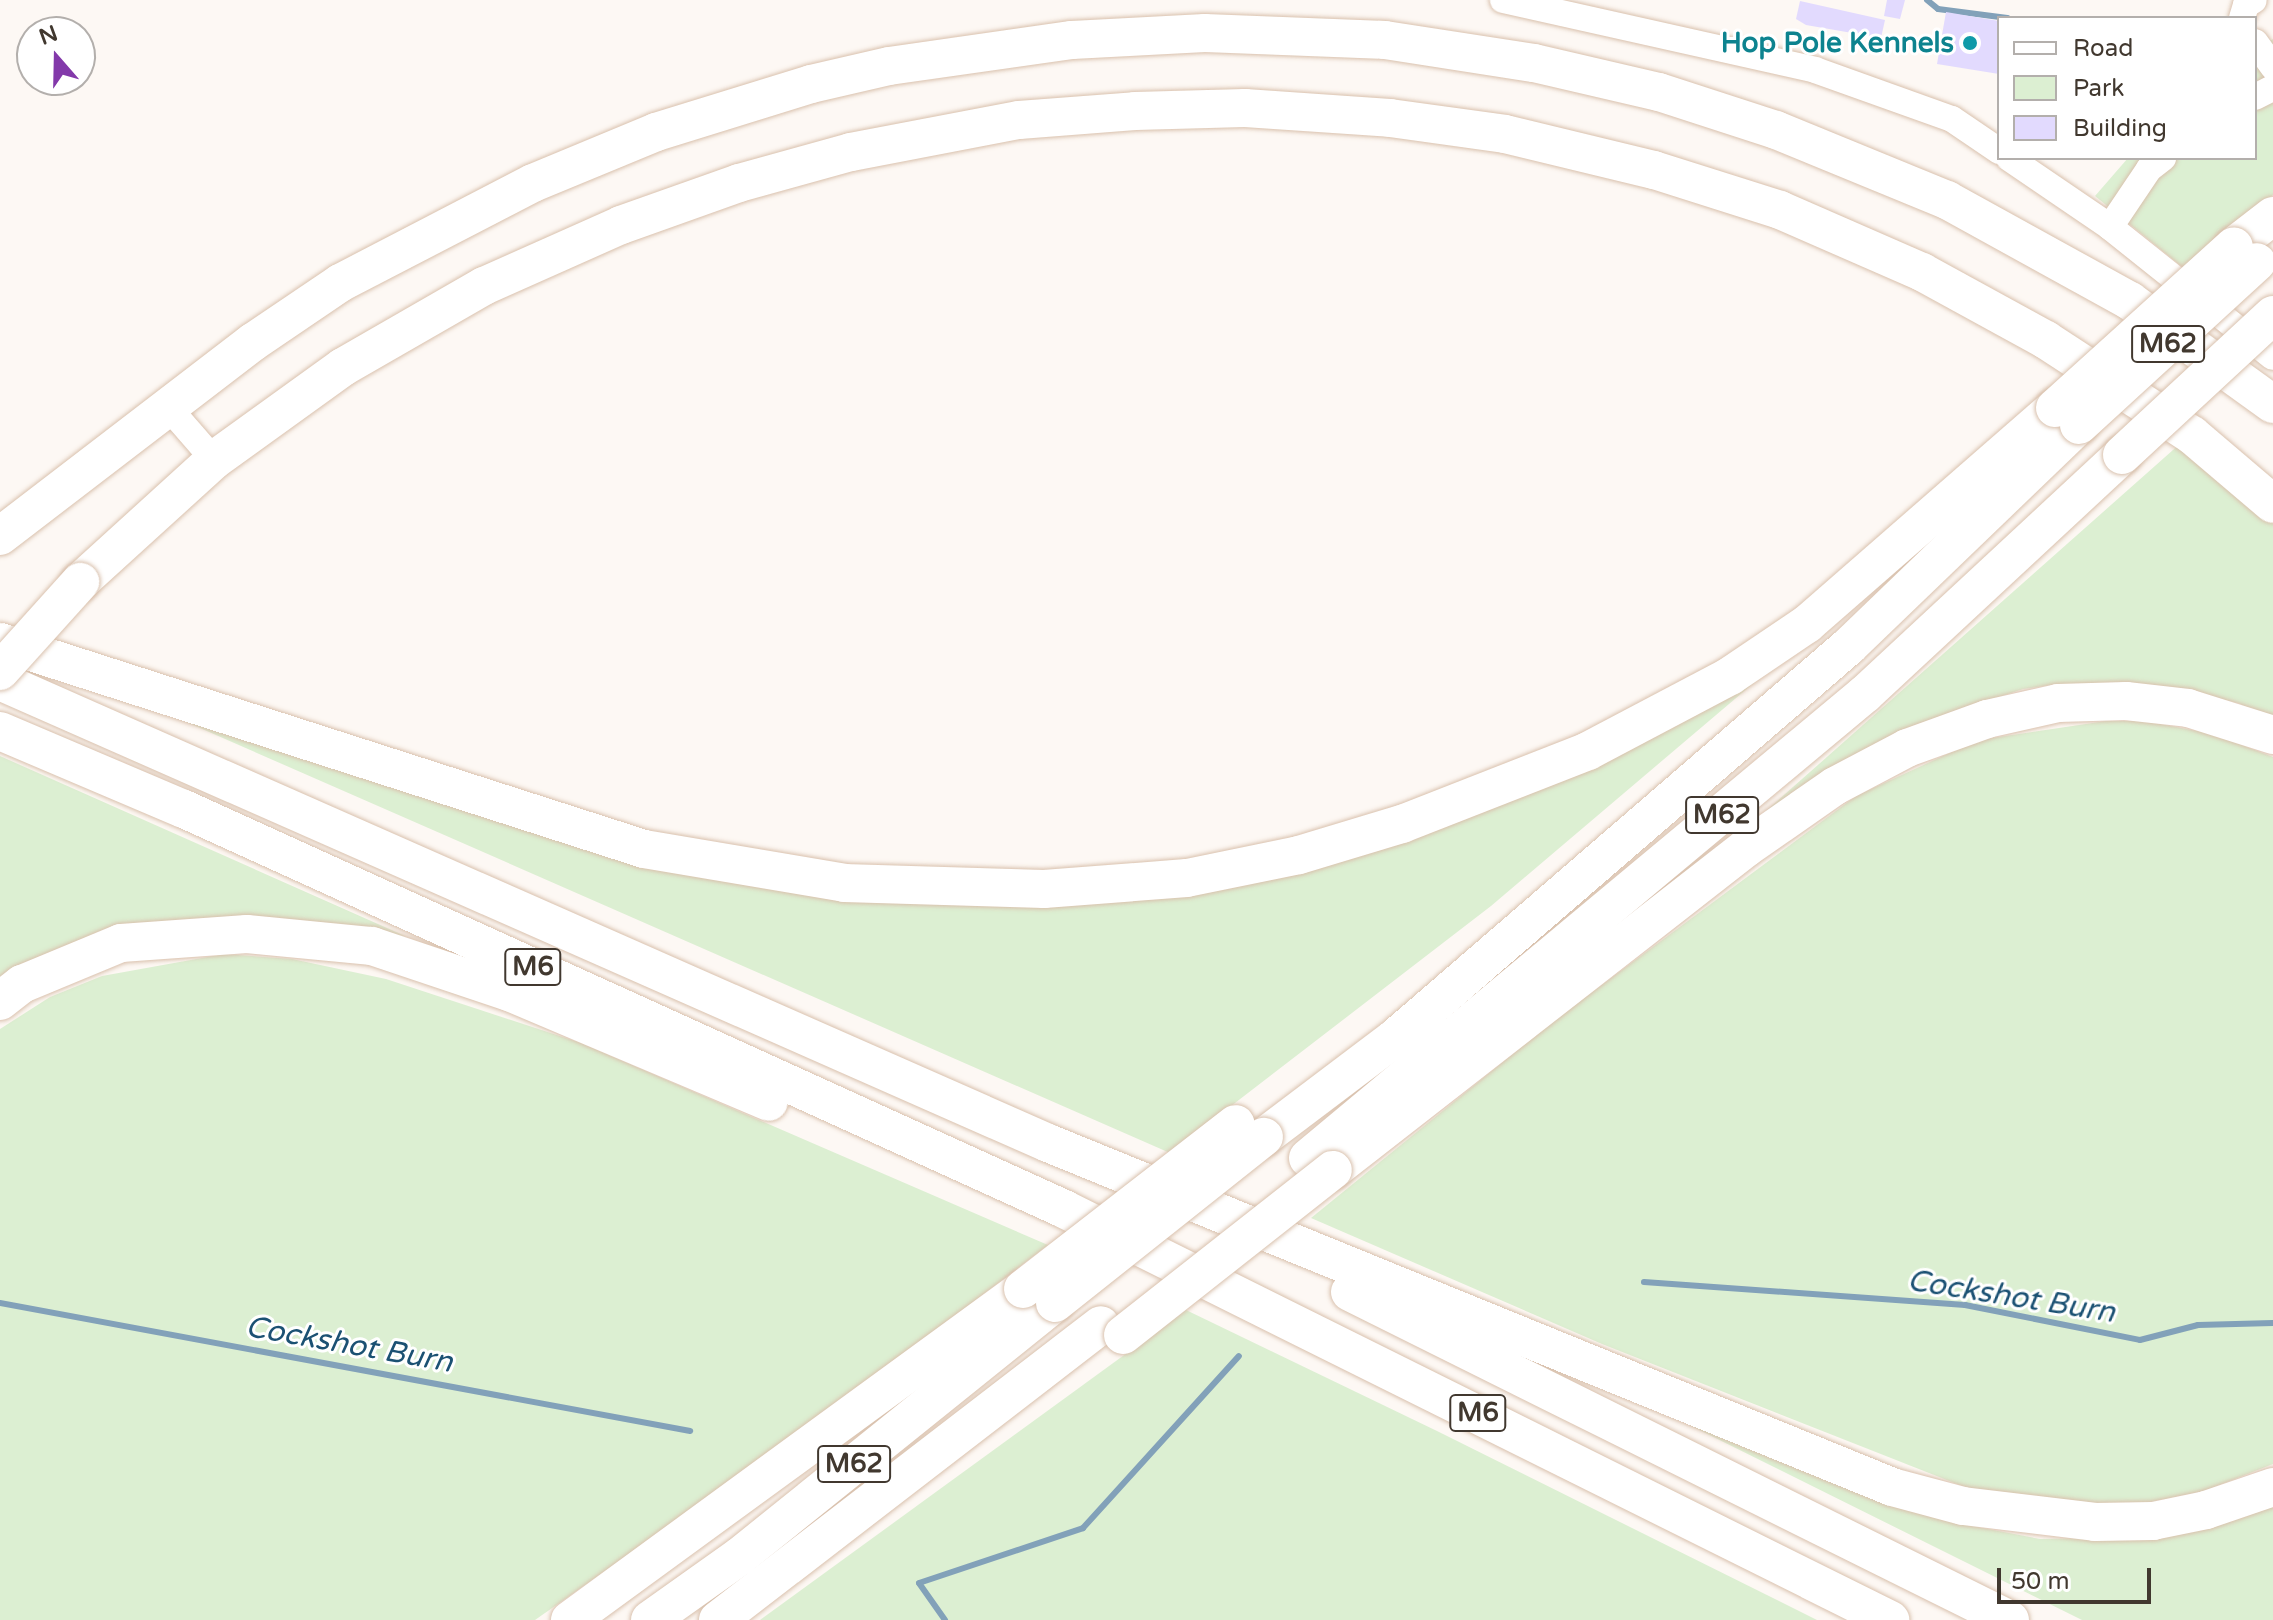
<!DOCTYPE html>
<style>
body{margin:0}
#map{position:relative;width:2273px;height:1620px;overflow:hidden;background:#fdf8f4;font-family:"Varela Round",sans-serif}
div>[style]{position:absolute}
.green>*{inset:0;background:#dcefd2}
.stream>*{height:6px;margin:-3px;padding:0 3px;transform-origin:3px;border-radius:3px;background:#82a1b9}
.building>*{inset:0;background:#e2dafe}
.roads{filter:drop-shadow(0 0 2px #d9c1ad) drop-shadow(0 0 2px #d9c1ad)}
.minor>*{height:26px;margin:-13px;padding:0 13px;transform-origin:13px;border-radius:13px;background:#fff}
.highway>*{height:38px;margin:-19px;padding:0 19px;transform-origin:19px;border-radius:19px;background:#fff}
.bridges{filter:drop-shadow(0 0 2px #d9c1ad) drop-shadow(0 0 2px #d9c1ad)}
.highway-bridge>*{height:38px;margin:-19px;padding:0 19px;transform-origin:19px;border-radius:19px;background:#fff}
.dots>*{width:22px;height:22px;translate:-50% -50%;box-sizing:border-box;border:4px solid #fff;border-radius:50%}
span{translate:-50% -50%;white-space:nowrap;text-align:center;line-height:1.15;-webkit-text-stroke:6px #fff;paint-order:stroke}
.shield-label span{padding:2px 6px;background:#fff;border:2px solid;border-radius:6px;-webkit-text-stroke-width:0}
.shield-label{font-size:26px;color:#41382f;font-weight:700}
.culture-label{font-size:28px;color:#0d838f;font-weight:700}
.right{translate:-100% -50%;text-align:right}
.water-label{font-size:30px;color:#1b5173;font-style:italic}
.legend{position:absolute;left:1997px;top:16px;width:260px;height:144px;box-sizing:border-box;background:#fff;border:2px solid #b3afac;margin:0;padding:10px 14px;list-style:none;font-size:24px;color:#41382f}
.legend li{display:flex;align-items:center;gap:16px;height:40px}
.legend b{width:40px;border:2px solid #b3afac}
.north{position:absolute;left:16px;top:16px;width:80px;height:80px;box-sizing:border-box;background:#fff;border:2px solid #b3afac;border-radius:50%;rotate:340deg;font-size:22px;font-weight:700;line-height:32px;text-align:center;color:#41382f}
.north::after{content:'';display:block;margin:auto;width:28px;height:36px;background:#8339aa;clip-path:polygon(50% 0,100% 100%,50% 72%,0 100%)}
.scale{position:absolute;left:1997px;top:1568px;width:154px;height:36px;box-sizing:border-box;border:4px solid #41382f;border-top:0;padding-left:10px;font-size:24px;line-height:28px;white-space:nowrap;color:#41382f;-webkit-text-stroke:6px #fff;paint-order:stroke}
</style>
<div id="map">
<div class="green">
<div style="clip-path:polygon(2273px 39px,2273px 195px,2186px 270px,2095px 196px,2128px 158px,2255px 158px,2255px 50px)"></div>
<div style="clip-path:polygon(2182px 442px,2273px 517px,2273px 720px,2238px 703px,2163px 686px,2057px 684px,2023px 689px,1912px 726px,1757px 819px)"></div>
<div style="clip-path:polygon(1802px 642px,1491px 906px,1170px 1153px,104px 686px,717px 875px,1283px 869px)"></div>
<div style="clip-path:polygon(2106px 721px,2144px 721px,2213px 734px,2273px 757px,2273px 1464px,2204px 1491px,2135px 1505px,2030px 1503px,1962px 1486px,1602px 1344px,1311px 1218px,1552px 1022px,1856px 796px,1978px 740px)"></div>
<div style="clip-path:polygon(0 756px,405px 936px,332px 924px,0 984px)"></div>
<div style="clip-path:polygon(224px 954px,292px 959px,386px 979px,581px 1043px,1048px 1245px,795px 1438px,535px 1620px,0 1620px,0 1029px,50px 997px,102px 976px)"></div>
<div style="clip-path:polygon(1186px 1310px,1437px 1431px,1817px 1620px,760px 1620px)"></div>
<div style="clip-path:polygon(1665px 1413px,1967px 1525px,2040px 1539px,2152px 1537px,2273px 1501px,2273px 1620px,2082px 1620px)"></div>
</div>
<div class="stream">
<div style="left:1927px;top:0;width:14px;rotate:39deg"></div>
<div style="left:1938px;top:9px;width:70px;rotate:7.4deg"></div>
<div style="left:1644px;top:1282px;width:322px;rotate:4.1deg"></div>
<div style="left:1965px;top:1305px;width:178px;rotate:11.3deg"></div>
<div style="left:2140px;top:1340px;width:60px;rotate:-14.5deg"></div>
<div style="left:2198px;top:1325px;width:75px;rotate:-1.5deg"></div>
<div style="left:0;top:1303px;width:702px;rotate:10.51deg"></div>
<div style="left:945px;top:1620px;width:45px;rotate:-125.1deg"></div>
<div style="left:919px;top:1583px;width:173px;rotate:-18.5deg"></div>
<div style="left:1083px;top:1528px;width:232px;rotate:-47.8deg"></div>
</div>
<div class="building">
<div style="clip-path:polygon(1887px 0,1905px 0,1900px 19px,1884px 16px)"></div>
<div style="clip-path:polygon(1800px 1px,1885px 20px,1881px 38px,1806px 25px,1796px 19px)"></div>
<div style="clip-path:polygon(1946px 12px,1999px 21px,1999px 74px,1937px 64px)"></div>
</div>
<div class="roads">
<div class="minor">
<div style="left:1503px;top:0;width:320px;rotate:12.6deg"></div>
<div style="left:1815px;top:70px;width:145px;rotate:19.7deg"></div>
<div style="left:1952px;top:119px;width:57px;rotate:34.2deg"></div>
<div style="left:2242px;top:18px;width:14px;rotate:-73deg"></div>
<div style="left:2246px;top:5px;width:9px;rotate:-32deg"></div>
<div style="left:2255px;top:42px;width:31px;rotate:54deg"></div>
<div style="left:2255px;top:97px;width:20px;rotate:-27deg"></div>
<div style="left:2009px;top:158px;width:122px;rotate:34.3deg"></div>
<div style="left:2110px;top:227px;width:208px;rotate:38.6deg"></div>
<div style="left:2110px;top:227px;width:70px;rotate:-56.1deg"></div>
<div style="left:2149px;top:169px;width:18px;rotate:-38deg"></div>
<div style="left:168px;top:407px;width:70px;rotate:49deg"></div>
</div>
<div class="highway">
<div style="left:2234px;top:246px;width:49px;rotate:-37.6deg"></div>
<div style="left:0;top:536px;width:319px;rotate:-37.5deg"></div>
<div style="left:253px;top:342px;width:105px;rotate:-34.1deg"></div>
<div style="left:340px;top:283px;width:217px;rotate:-27.4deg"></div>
<div style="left:533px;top:183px;width:133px;rotate:-22.5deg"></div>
<div style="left:656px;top:132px;width:162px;rotate:-17.2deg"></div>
<div style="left:811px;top:84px;width:80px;rotate:-13deg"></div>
<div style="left:889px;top:66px;width:185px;rotate:-8.1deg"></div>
<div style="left:1072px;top:40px;width:133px;rotate:-3deg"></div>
<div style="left:1205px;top:33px;width:180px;rotate:2.2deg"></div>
<div style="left:1385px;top:40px;width:151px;rotate:8.8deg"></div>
<div style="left:1534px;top:63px;width:128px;rotate:13.1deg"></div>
<div style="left:1659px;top:92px;width:123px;rotate:18deg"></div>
<div style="left:1776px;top:130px;width:185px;rotate:22.3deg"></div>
<div style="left:1947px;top:200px;width:209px;rotate:28.9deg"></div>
<div style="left:2130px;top:301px;width:176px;rotate:35.8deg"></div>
<div style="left:80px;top:582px;width:181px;rotate:-42.3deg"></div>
<div style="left:214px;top:460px;width:159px;rotate:-35.8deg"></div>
<div style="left:343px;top:367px;width:163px;rotate:-29.9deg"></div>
<div style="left:484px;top:286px;width:150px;rotate:-24deg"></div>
<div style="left:621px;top:225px;width:125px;rotate:-19.6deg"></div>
<div style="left:739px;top:183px;width:116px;rotate:-15.5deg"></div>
<div style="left:851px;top:152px;width:171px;rotate:-10.8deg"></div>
<div style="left:1019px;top:120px;width:116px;rotate:-4.4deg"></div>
<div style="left:1135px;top:111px;width:110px;rotate:-1.6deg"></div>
<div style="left:1245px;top:108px;width:145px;rotate:3.9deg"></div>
<div style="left:1390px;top:118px;width:116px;rotate:7.9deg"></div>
<div style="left:1505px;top:134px;width:153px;rotate:13.6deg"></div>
<div style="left:1654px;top:170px;width:132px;rotate:17.6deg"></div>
<div style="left:1780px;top:210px;width:155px;rotate:23.6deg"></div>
<div style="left:1922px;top:272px;width:141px;rotate:28.7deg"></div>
<div style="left:2046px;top:340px;width:174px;rotate:33.1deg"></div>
<div style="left:2192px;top:435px;width:106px;rotate:40.4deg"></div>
<div style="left:0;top:642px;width:676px;rotate:17.82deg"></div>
<div style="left:644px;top:849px;width:203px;rotate:9.6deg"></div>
<div style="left:844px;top:883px;width:200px;rotate:1.7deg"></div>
<div style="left:1044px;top:889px;width:143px;rotate:-4.4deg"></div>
<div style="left:1187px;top:878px;width:114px;rotate:-11.6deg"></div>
<div style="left:1299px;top:855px;width:108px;rotate:-16.8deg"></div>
<div style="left:1402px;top:824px;width:200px;rotate:-21.4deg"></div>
<div style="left:1588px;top:751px;width:161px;rotate:-27.8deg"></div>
<div style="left:1730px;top:676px;width:93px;rotate:-34deg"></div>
<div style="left:1807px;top:624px;width:329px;rotate:-41.1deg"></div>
<div style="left:0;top:681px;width:1145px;rotate:23.79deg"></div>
<div style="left:1048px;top:1143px;width:911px;rotate:22.17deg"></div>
<div style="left:1892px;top:1487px;width:73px;rotate:15deg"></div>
<div style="left:1963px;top:1506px;width:133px;rotate:6.9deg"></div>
<div style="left:2095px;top:1522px;width:58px;rotate:-1deg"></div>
<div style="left:2153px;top:1521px;width:54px;rotate:-11.7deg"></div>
<div style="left:2206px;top:1510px;width:71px;rotate:-18.9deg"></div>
<div style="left:0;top:731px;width:200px;rotate:23deg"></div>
<div style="left:184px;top:809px;width:967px;rotate:24.44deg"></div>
<div style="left:1064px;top:1209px;width:923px;rotate:26.45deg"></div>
<div style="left:0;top:1001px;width:28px;rotate:-38deg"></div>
<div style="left:22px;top:984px;width:107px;rotate:-22.5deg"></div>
<div style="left:121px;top:943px;width:126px;rotate:-4.1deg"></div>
<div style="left:247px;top:934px;width:126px;rotate:5.5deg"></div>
<div style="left:372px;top:946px;width:145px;rotate:18.6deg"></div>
<div style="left:509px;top:992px;width:282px;rotate:22.9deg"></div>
<div style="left:1264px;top:1137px;width:166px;rotate:-37.1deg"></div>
<div style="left:1396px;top:1037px;width:598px;rotate:-40.8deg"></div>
<div style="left:1849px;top:646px;width:319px;rotate:-43.9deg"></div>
<div style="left:1308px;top:1158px;width:725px;rotate:-39.8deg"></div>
<div style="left:1865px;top:694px;width:351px;rotate:-42.9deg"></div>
<div style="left:1333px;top:1170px;width:524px;rotate:-37.94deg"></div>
<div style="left:1746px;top:848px;width:108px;rotate:-34.9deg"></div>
<div style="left:1835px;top:786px;width:81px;rotate:-27.8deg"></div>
<div style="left:1907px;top:748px;width:85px;rotate:-19.9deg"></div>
<div style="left:1987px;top:719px;width:73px;rotate:-12.7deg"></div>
<div style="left:2058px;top:703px;width:68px;rotate:-1.7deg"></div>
<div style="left:2126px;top:701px;width:62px;rotate:6.4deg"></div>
<div style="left:2188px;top:708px;width:89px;rotate:17.6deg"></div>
<div style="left:1350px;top:1292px;width:737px;rotate:26.43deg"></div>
<div style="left:570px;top:1620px;width:561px;rotate:-36.16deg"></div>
<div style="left:650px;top:1620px;width:110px;rotate:-35.4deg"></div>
<div style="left:740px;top:1556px;width:404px;rotate:-38.8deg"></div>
<div style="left:718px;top:1620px;width:483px;rotate:-37.6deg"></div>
</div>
</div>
<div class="bridges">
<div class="highway-bridge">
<div style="left:2055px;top:408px;width:241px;rotate:-42.1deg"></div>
<div style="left:2079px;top:425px;width:241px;rotate:-42.5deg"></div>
<div style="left:2122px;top:455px;width:206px;rotate:-42.8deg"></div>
<div style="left:0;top:671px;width:120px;rotate:-48deg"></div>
<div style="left:1023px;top:1289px;width:269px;rotate:-37.8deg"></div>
<div style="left:1055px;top:1303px;width:267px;rotate:-38.5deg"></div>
<div style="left:1123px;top:1335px;width:267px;rotate:-38.2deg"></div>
</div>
</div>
<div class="dots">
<div style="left:1970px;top:43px;background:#0f9aa8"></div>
</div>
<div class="shield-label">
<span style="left:2168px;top:344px">M62</span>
<span style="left:1722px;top:815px">M62</span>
<span style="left:533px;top:967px">M6</span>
<span style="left:1478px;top:1413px">M6</span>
<span style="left:854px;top:1464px">M62</span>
</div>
<div class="culture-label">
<span class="right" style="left:1954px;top:43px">Hop Pole Kennels</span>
</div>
<div class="water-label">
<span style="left:2011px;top:1297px;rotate:9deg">Cockshot Burn</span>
<span style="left:349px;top:1345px;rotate:10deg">Cockshot Burn</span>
</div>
<ul class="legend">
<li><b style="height:10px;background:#fff"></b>Road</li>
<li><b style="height:22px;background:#dcefd2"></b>Park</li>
<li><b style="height:22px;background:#e2dafe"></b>Building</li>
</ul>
<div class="north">N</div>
<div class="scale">50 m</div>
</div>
